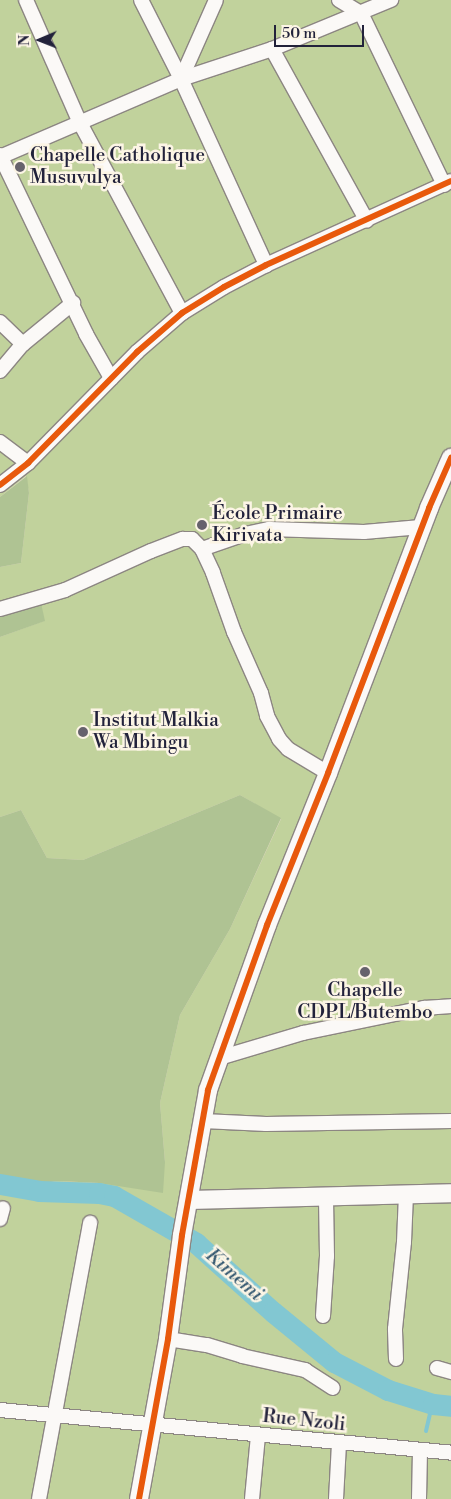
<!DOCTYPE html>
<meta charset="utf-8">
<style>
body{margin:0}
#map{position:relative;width:451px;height:1499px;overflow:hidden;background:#e3d8c7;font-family:"Libre Bodoni",serif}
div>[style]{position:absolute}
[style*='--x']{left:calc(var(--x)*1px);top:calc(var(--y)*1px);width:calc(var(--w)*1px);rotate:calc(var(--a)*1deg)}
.green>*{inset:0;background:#c1d29c}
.forest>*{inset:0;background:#afc393}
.stream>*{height:4px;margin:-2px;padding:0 2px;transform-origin:2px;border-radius:2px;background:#82c7d2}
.river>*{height:21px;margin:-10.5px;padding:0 10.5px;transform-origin:10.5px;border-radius:10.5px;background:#82c7d2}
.roads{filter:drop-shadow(1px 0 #8c8682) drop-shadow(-1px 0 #8c8682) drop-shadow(0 1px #8c8682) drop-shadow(0 -1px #8c8682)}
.minor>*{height:14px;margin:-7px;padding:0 7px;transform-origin:7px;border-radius:7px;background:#fbf9f7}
.tertiary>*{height:18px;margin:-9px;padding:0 9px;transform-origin:9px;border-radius:9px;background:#fbf9f7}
.cycleway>*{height:6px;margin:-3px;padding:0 3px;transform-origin:3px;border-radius:3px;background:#e8590c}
.dots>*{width:14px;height:14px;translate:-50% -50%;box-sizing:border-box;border:2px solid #fcf5e5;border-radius:50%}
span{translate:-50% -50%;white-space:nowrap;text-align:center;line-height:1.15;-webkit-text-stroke:5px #fcf5e5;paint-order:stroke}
.poi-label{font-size:19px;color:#22223b}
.left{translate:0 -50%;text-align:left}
.street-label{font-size:19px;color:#22223b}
.water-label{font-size:20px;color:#355971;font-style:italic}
.north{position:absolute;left:15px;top:15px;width:50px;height:50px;-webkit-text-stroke:4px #fcf5e5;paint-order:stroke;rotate:269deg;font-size:14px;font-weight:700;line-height:20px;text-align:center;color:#22223b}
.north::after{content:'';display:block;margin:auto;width:18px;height:22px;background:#22223b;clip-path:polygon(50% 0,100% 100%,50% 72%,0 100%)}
.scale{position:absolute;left:274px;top:25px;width:90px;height:22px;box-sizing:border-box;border:2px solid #22223b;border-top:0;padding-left:6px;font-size:15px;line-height:18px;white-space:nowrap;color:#22223b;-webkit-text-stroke:4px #fcf5e5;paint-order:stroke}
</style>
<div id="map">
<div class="green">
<div style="clip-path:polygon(0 0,451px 0,451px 1499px,0 1499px,0 1175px,43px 1183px,59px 1181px,99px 1183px,165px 1162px,160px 1103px,180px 1015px,230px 929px,281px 819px,240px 795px,83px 860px,47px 858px,21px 810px,0 817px,0 637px,44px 621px,0 614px,0 567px,21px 563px,29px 493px,26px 476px,0 497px)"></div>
</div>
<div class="forest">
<div style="clip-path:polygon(27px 476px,29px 493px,21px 563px,0 567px,0 497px)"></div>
<div style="clip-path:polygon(41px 603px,45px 621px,0 637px,0 614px)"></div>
<div style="clip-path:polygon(240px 795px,281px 818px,230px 929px,180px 1015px,160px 1103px,165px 1162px,163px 1193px,99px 1183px,59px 1181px,43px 1183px,0 1175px,0 817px,21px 810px,47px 858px,83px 860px)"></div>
</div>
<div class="stream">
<div style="--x:426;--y:1431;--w:28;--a:-77"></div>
</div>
<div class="river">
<div style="--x:0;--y:1184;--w:40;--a:10"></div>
<div style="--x:39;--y:1191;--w:60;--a:1.9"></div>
<div style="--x:99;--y:1193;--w:15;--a:11"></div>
<div style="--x:114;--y:1196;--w:95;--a:29.8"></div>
<div style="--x:196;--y:1243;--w:103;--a:41.9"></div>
<div style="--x:273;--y:1312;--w:79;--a:39.3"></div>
<div style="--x:334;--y:1362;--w:61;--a:27.4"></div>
<div style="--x:388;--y:1390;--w:47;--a:17.3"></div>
<div style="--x:433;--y:1404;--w:18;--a:6"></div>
</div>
<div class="roads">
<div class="minor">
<div style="--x:26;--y:0;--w:132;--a:66.3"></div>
<div style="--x:79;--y:121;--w:218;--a:61.8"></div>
<div style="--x:141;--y:0;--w:89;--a:63.1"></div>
<div style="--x:181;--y:79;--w:205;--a:65.4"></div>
<div style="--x:339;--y:0;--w:26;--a:31"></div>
<div style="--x:361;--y:13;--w:191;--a:64.2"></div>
<div style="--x:272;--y:49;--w:196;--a:61.1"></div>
<div style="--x:181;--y:79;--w:86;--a:-66.1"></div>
<div style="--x:0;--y:155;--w:199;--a:64.3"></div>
<div style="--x:86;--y:334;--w:51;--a:60.4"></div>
<div style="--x:0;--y:157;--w:197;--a:-23.3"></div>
<div style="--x:181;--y:79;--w:96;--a:-18.2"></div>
<div style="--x:272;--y:49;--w:129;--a:-22.4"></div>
<div style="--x:0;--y:322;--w:32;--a:44"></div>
<div style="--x:0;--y:371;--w:35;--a:-50"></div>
<div style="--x:23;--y:344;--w:65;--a:-39.4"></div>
<div style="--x:0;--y:442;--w:35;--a:37"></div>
<div style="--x:0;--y:485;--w:36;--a:-38"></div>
<div style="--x:28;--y:463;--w:156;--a:-45.5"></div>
<div style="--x:137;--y:352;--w:60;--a:-40.9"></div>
<div style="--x:182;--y:313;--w:49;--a:-31.8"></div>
<div style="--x:224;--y:287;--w:47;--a:-27.6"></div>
<div style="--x:266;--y:265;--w:203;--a:-24.4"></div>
<div style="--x:202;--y:549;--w:46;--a:-19.2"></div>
<div style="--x:245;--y:534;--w:25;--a:-12"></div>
<div style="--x:269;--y:529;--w:95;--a:1.8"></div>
<div style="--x:364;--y:532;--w:57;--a:-5"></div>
<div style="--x:0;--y:609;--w:68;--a:-16.3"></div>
<div style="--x:65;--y:590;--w:94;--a:-24.4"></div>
<div style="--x:151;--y:551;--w:34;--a:-21"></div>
<div style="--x:183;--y:539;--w:9;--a:0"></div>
<div style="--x:192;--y:539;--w:14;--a:45"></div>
<div style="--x:202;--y:549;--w:26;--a:65"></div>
<div style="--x:213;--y:573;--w:63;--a:70.4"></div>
<div style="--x:234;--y:632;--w:67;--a:66.1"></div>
<div style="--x:261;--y:693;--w:24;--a:75"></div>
<div style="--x:267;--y:716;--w:26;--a:62"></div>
<div style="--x:279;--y:739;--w:13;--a:48"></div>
<div style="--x:288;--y:749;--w:47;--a:31"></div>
<div style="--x:219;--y:1058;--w:88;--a:-16.6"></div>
<div style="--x:303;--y:1033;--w:124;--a:-11.7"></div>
<div style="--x:424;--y:1008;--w:27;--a:-4"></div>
<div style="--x:203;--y:1121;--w:63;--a:2.7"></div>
<div style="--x:266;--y:1124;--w:185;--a:-0.9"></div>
<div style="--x:0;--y:1219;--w:11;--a:-75"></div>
<div style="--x:323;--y:1316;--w:60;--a:-86.2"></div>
<div style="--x:327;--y:1256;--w:59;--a:-91"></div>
<div style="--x:168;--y:1339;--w:39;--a:9"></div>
<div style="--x:207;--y:1345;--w:37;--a:17"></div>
<div style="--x:242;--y:1356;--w:65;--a:12.5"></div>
<div style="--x:305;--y:1370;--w:33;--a:33"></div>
<div style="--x:396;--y:1359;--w:30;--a:-92"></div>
<div style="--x:395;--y:1329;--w:87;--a:-84.1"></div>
<div style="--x:404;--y:1242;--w:48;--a:-87.6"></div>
<div style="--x:437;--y:1368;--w:15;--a:16"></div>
<div style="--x:0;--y:1410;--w:453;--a:5.4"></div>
<div style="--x:39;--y:1499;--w:281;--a:-79.5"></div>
<div style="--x:252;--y:1499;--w:64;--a:-84.6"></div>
<div style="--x:336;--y:1499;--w:55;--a:-86.9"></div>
<div style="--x:419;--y:1499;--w:48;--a:-88.8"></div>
</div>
<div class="tertiary">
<div style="--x:189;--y:1200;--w:262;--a:-1.5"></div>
<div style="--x:139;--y:1499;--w:163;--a:-79.7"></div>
<div style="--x:168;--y:1339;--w:105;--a:-82.3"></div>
<div style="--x:182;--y:1235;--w:147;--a:-79.8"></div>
<div style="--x:208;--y:1090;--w:175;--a:-70.3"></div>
<div style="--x:267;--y:925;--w:164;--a:-68.1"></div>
<div style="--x:328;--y:773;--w:284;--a:-69.1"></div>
<div style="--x:429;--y:508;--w:55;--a:-66.3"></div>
</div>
</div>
<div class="cycleway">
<div style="--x:0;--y:485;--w:36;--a:-38"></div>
<div style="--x:28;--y:463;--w:156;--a:-45.5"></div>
<div style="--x:137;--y:352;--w:60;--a:-40.9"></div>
<div style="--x:182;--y:313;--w:49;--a:-31.8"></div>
<div style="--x:224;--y:287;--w:47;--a:-27.6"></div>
<div style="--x:266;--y:265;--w:203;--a:-24.4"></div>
<div style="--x:139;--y:1499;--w:163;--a:-79.7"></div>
<div style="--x:168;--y:1339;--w:105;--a:-82.3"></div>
<div style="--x:182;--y:1235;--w:147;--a:-79.8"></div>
<div style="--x:208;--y:1090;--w:175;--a:-70.3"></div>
<div style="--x:267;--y:925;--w:164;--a:-68.1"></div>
<div style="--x:328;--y:773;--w:284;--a:-69.1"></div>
<div style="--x:429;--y:508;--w:55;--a:-66.3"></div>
</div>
<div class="dots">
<div style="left:20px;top:167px;background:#66626c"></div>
<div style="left:202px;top:525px;background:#66626c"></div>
<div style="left:83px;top:732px;background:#66626c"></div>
<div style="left:365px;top:972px;background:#66626c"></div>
</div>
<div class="poi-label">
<span class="left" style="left:30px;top:167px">Chapelle Catholique<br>Musuvulya</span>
<span class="left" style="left:212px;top:525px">École Primaire<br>Kirivata</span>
<span class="left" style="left:93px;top:732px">Institut Malkia<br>Wa Mbingu</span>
<span style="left:365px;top:1002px">Chapelle<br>CDPL/Butembo</span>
</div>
<div class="street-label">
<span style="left:304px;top:1421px;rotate:6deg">Rue Nzoli</span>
</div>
<div class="water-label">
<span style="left:234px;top:1275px;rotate:41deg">Kimemi</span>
</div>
<div class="north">N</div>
<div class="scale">50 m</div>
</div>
